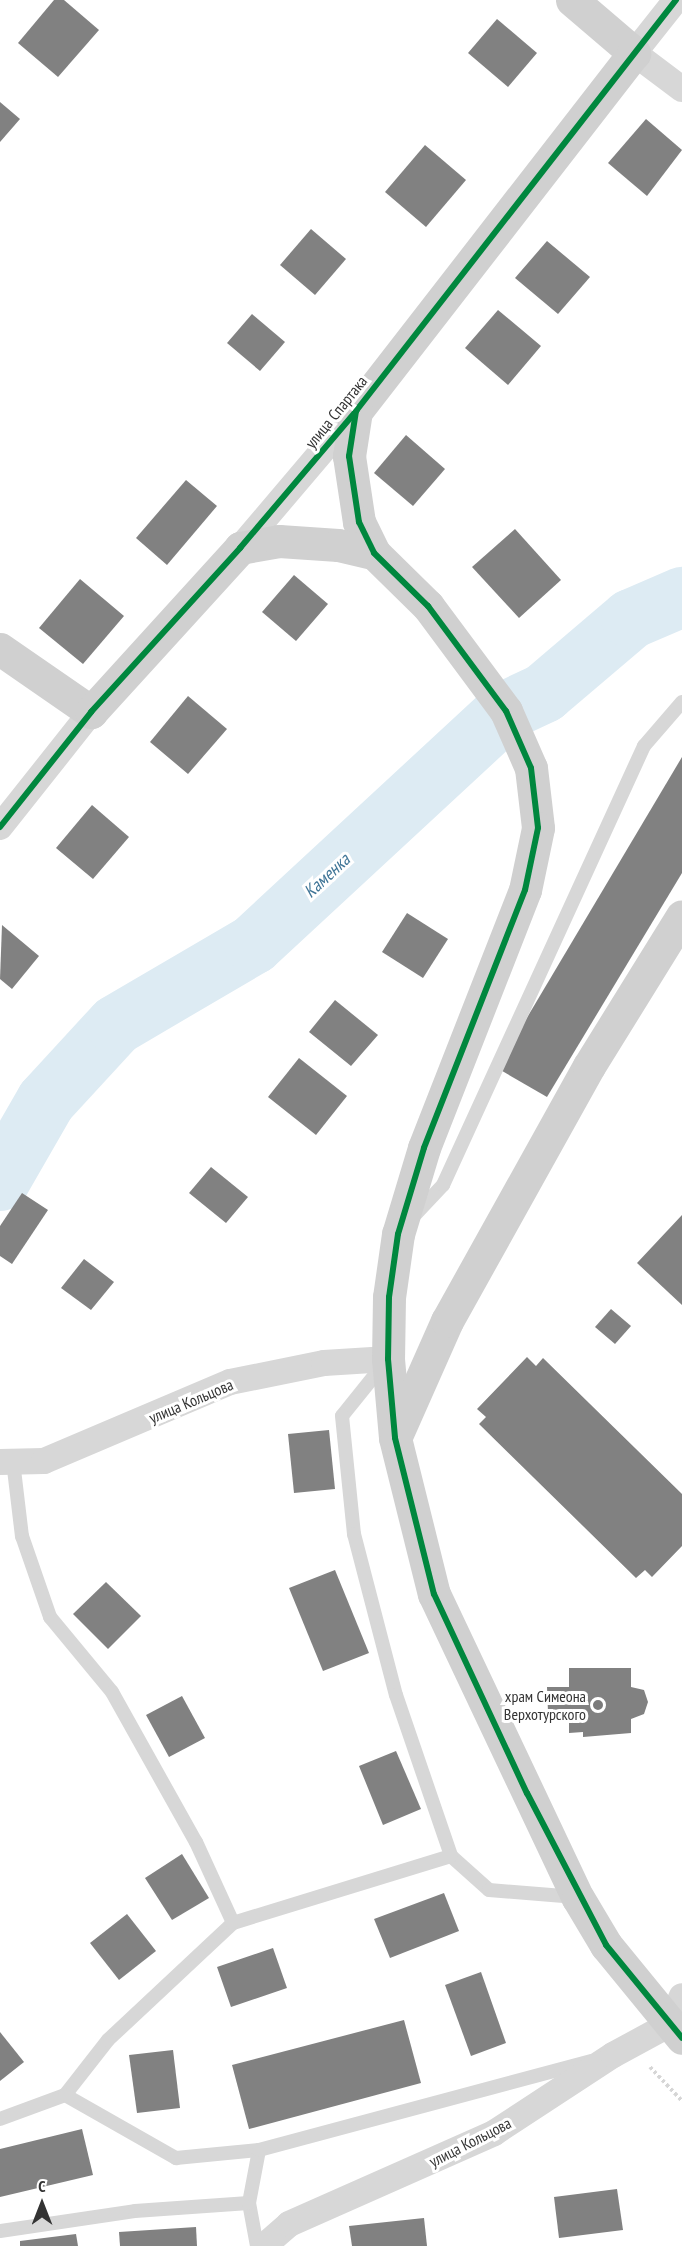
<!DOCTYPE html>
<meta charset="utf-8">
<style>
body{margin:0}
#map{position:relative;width:682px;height:2246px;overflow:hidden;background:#fff;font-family:"PT Sans Narrow",sans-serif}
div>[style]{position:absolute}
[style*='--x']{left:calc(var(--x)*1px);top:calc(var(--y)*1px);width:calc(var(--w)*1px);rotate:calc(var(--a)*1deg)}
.river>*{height:60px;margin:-30px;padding:0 30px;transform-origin:30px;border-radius:30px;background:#ddebf3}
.building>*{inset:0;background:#818181}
.path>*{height:4px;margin-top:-2px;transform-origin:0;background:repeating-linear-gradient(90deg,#d6d6d6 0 3px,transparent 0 6px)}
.lane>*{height:14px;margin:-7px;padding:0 7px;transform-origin:7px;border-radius:7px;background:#d7d7d7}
.street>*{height:26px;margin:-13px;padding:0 13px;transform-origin:13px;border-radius:13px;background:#d7d7d7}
.secondary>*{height:33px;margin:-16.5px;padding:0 16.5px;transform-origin:16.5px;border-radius:16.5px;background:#d0d0d0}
.cycleway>*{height:6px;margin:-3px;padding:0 3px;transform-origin:3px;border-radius:3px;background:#00873e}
.dots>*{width:16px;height:16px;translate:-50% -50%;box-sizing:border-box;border:3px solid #fff;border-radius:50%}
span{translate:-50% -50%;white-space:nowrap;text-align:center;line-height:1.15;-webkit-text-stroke:6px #fff;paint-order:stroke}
.street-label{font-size:16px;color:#333}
.poi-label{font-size:16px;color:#333}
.right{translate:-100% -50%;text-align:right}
.water-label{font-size:18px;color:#3f7597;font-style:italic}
.north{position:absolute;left:12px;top:2174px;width:60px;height:60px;-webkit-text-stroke:4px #fff;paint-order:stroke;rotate:0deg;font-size:16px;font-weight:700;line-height:24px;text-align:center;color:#333}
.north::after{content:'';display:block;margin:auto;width:21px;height:27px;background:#333;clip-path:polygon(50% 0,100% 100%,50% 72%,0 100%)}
</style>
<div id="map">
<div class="river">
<div style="--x:0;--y:1181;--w:92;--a:-60.1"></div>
<div style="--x:46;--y:1101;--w:103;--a:-47.4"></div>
<div style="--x:116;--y:1025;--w:160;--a:-30.4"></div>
<div style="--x:254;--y:944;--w:343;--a:-42.8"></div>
<div style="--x:506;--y:711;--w:42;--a:-25.3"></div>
<div style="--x:544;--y:693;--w:114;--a:-40.4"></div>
<div style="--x:631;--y:619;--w:56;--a:-23.3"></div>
</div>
<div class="building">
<div style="clip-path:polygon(54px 0,64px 0,99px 30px,58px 77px,18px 43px)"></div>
<div style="clip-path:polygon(497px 19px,537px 53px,508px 87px,468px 53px)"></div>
<div style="clip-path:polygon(0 102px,20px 119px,0 142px)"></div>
<div style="clip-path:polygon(646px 119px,682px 150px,647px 196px,608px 163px)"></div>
<div style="clip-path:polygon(425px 145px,466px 180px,426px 227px,385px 192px)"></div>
<div style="clip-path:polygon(311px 229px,346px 259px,315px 295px,280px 265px)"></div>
<div style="clip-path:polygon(547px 241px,590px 277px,558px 314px,515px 278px)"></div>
<div style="clip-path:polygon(498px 310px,541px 346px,508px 385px,465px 348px)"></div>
<div style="clip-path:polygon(252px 314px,285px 342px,260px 371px,227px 343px)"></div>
<div style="clip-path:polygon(406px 435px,445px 469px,413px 506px,374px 473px)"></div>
<div style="clip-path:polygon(186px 480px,217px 506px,167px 565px,136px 538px)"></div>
<div style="clip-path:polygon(515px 529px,561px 580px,519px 618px,472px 567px)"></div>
<div style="clip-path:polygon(294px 575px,328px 604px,296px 641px,262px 612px)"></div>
<div style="clip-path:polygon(80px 579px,124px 616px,83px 664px,39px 628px)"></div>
<div style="clip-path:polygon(188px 696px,227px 729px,188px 774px,150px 742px)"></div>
<div style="clip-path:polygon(682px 757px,682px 873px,547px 1097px,497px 1068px)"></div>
<div style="clip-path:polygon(92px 805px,129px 837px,93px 879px,56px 848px)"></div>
<div style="clip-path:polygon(407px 913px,448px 939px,423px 978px,382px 952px)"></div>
<div style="clip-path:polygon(2px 925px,39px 956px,12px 989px,0 979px)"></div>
<div style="clip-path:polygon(335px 1000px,378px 1035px,351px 1066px,309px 1032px)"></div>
<div style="clip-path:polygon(299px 1058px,347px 1096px,316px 1135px,268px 1097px)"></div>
<div style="clip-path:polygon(211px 1167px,248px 1197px,226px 1223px,189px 1193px)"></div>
<div style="clip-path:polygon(22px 1193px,48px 1210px,12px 1264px,0 1256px,0 1226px)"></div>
<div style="clip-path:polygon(682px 1215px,682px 1305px,637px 1263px)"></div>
<div style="clip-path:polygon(84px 1259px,114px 1282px,91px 1310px,61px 1288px)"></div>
<div style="clip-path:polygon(611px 1309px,631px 1326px,615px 1344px,595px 1327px)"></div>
<div style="clip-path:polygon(527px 1357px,536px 1366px,543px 1358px,682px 1494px,682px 1546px,652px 1577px,645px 1570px,636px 1578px,479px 1424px,486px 1417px,477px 1409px)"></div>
<div style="clip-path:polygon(329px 1430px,335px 1489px,294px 1493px,288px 1434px)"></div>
<div style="clip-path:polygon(335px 1570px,369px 1653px,323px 1671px,289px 1588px)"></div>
<div style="clip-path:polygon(106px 1582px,141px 1616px,108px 1649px,73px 1614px)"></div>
<div style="clip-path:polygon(569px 1668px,631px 1668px,631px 1687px,644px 1690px,648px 1702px,644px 1714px,631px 1719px,631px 1733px,583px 1737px,583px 1732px,569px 1733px,569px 1712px,548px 1712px,547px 1687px,569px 1687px)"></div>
<div style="clip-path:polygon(182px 1696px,205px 1738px,169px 1757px,146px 1715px)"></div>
<div style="clip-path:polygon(396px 1751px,421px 1809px,383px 1825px,359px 1766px)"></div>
<div style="clip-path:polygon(182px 1854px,209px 1898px,172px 1920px,145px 1878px)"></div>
<div style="clip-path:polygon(444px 1893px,459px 1931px,390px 1958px,374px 1919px)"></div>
<div style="clip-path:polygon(127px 1914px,156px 1951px,119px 1980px,90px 1943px)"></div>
<div style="clip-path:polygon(273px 1948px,287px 1988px,231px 2007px,217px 1967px)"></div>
<div style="clip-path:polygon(481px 1972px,506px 2043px,471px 2056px,445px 1985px)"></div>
<div style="clip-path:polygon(404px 2020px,421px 2083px,249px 2129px,232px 2065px)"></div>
<div style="clip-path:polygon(0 2032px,24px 2062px,0 2081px)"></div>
<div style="clip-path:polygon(173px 2050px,180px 2108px,137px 2113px,129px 2055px)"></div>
<div style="clip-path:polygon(82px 2129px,93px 2175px,0 2197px,0 2149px)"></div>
<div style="clip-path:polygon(617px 2189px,623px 2230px,559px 2238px,554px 2197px)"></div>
<div style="clip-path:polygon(424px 2218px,427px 2246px,352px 2246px,349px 2226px)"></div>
<div style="clip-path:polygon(196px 2227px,197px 2246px,120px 2246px,119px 2232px)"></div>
<div style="clip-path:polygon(76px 2234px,78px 2246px,20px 2246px,20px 2241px)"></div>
</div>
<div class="path">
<div style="--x:650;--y:2067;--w:47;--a:46.7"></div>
</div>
<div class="lane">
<div style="--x:411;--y:1219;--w:47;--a:-46.7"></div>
<div style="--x:443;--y:1185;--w:483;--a:-65.4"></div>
<div style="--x:644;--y:746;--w:58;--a:-49.2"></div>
<div style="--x:383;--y:1365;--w:65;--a:128.8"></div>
<div style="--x:342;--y:1416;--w:119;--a:84.2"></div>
<div style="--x:354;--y:1534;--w:166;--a:75.4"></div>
<div style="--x:396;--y:1695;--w:170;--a:71.1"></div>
<div style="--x:451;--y:1856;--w:51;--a:41.8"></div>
<div style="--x:489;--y:1890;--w:87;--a:4.6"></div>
<div style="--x:13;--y:1461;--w:76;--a:83.2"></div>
<div style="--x:22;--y:1536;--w:86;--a:70.9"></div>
<div style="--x:50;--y:1617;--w:97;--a:50.4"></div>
<div style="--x:112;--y:1692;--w:172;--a:60.8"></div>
<div style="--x:196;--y:1842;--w:89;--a:65.4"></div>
<div style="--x:65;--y:2095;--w:70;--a:-52"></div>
<div style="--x:108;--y:2040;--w:171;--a:-43.1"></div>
<div style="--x:233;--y:1923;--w:228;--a:-17.1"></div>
<div style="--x:0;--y:2119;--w:69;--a:-20.3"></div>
<div style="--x:65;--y:2095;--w:128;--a:29.6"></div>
<div style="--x:176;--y:2158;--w:83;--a:-5.5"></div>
<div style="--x:0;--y:2231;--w:136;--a:-8.4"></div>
<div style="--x:135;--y:2211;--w:114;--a:-4"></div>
<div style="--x:257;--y:2246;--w:44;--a:-100.5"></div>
<div style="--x:249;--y:2203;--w:54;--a:-79.3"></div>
<div style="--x:259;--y:2150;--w:344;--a:-15"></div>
</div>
<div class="street">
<div style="--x:676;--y:0;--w:68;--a:128.4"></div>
<div style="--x:634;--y:53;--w:60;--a:36.9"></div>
<div style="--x:240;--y:548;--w:180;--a:-49.7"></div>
<div style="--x:0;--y:827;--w:147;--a:-51.6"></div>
<div style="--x:0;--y:1462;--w:44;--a:-1.3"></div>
<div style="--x:44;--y:1461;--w:202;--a:-23"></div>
<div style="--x:230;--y:1382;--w:96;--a:-11.4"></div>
<div style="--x:324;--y:1363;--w:64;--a:-3.6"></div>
<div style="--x:264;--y:2246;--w:33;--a:-41"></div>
<div style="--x:289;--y:2224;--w:224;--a:-23.9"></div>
<div style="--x:494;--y:2133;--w:142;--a:-33.2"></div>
<div style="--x:613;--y:2055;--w:65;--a:-28.5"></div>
<div style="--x:670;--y:2024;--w:30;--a:-67"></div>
</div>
<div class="secondary">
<div style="--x:572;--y:0;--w:82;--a:40.5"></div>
<div style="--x:634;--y:53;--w:453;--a:127.8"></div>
<div style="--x:356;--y:411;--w:46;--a:98.8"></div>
<div style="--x:349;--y:456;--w:67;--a:81.4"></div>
<div style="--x:359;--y:522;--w:34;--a:64"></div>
<div style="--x:374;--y:553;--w:76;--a:44.5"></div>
<div style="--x:428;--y:606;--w:131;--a:53.4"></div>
<div style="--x:506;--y:711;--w:62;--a:66.3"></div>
<div style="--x:531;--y:768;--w:60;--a:83.3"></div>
<div style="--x:538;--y:828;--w:63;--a:101.8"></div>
<div style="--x:525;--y:890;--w:277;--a:111.4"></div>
<div style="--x:424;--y:1148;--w:90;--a:106.8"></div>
<div style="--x:398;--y:1234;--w:64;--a:98.1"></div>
<div style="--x:389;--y:1297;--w:62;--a:90.9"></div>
<div style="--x:388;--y:1359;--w:79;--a:84.9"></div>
<div style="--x:395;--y:1438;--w:161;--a:76"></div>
<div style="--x:434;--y:1594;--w:336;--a:64.7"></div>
<div style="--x:578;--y:1898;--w:55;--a:59.2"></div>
<div style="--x:606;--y:1945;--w:120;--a:50.7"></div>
<div style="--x:0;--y:649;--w:111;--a:34.7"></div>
<div style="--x:91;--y:712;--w:222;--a:-47.7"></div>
<div style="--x:240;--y:548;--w:40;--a:-10"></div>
<div style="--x:279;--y:541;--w:59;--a:3.9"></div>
<div style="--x:338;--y:545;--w:37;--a:13"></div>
<div style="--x:396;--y:1436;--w:126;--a:-66.1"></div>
<div style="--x:447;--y:1321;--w:292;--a:-60.9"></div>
<div style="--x:589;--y:1066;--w:176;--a:-58.2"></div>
</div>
<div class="cycleway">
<div style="--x:356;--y:411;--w:46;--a:98.8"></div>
<div style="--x:349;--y:456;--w:67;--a:81.4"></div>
<div style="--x:359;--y:522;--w:34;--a:64"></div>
<div style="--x:374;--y:553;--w:76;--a:44.5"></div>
<div style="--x:428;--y:606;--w:131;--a:53.4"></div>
<div style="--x:506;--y:711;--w:62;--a:66.3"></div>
<div style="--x:531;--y:768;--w:60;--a:83.3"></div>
<div style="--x:538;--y:828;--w:63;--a:101.8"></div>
<div style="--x:525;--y:890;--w:277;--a:111.4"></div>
<div style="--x:424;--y:1148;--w:90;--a:106.8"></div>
<div style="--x:398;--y:1234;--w:64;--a:98.1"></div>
<div style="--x:389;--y:1297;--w:62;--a:90.9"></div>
<div style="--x:388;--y:1359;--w:79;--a:84.9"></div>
<div style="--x:395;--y:1438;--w:161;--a:76"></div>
<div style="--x:434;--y:1594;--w:220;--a:65"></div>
<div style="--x:527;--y:1793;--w:171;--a:62.5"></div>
<div style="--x:606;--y:1945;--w:120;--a:50.7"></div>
<div style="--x:0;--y:827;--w:147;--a:-51.6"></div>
<div style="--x:91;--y:712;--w:222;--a:-47.7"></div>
<div style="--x:240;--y:548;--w:180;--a:-49.7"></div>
<div style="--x:356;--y:411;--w:521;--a:-52.1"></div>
</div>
<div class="dots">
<div style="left:598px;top:1705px;background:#7a7a7a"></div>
</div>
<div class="street-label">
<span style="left:336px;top:412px;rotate:-51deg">улица Спартака</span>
<span style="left:191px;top:1401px;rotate:-23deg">улица Кольцова</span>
<span style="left:470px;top:2142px;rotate:-27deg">улица Кольцова</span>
</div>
<div class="poi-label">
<span class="right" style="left:586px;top:1705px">храм Симеона<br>Верхотурского</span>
</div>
<div class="water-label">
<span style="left:327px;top:876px;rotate:-43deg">Каменка</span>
</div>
<div class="north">С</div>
</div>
